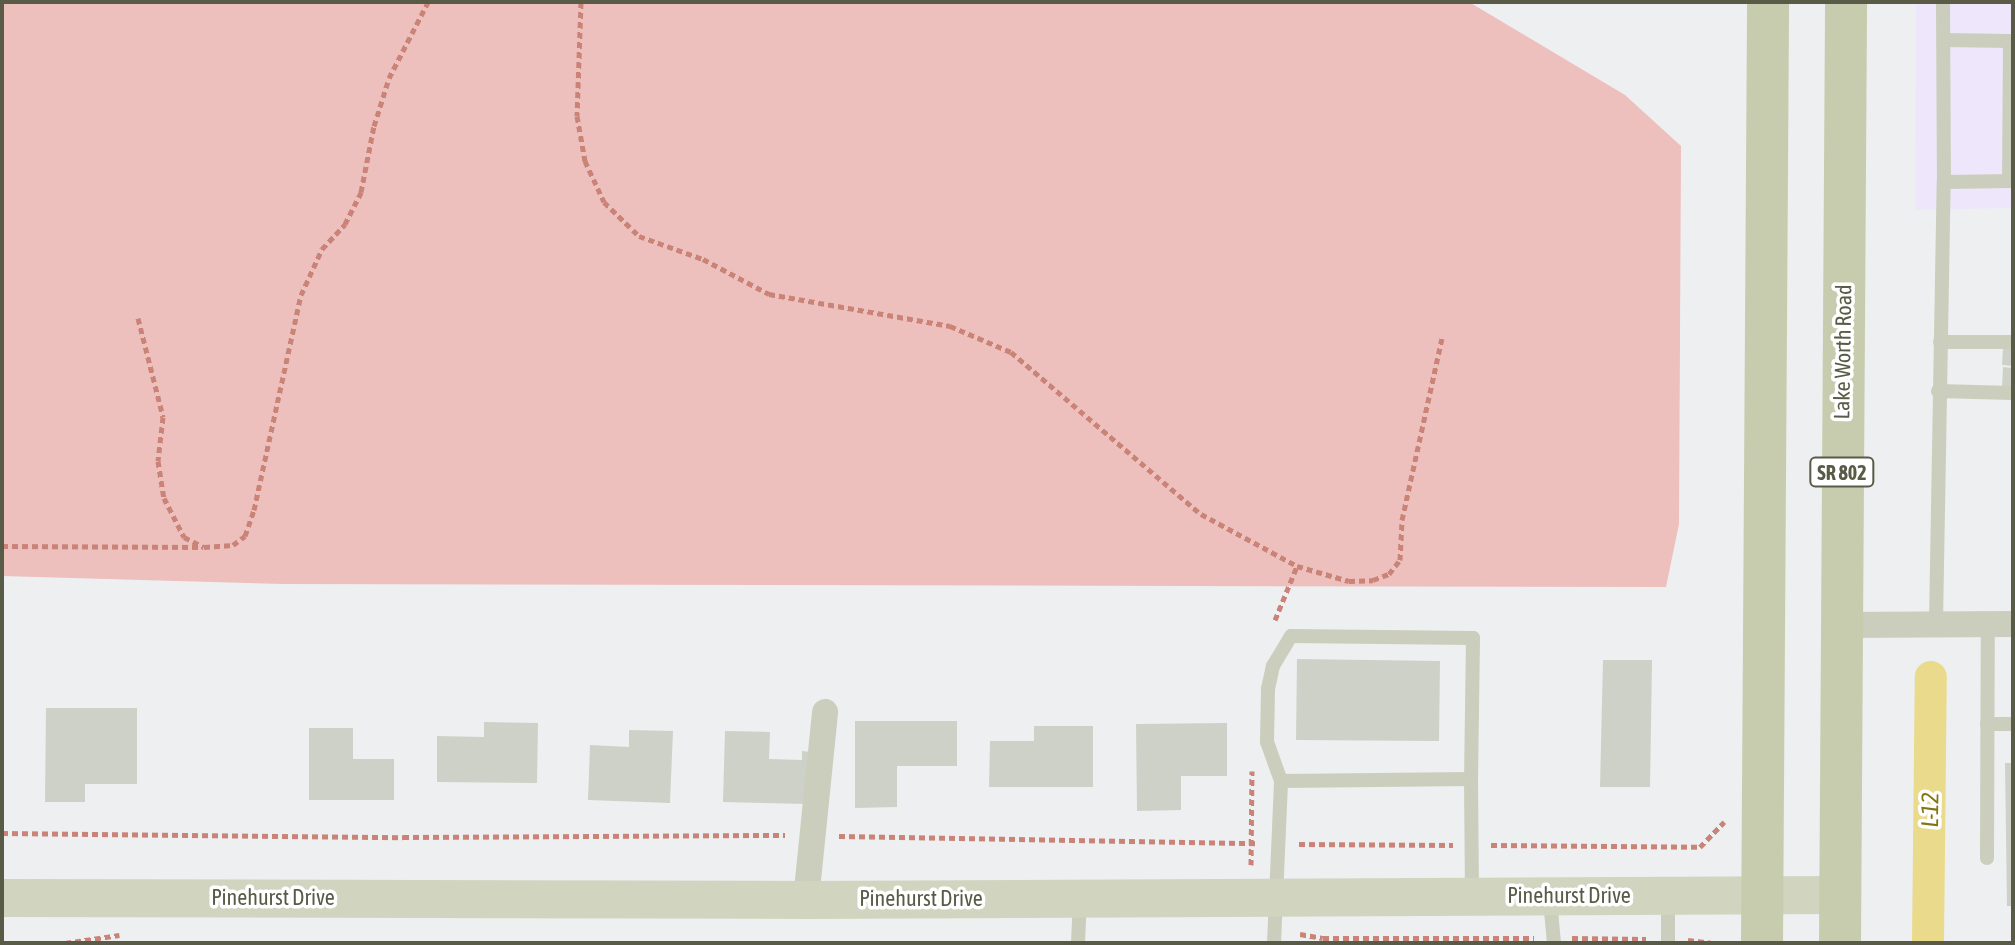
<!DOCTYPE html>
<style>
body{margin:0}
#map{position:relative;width:2015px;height:945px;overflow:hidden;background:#eeeff1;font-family:"Asap Condensed",sans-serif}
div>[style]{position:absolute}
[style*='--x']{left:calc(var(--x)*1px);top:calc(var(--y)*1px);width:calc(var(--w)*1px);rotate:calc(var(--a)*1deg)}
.commercial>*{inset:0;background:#eee7fb}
.green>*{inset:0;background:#edbfbd}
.canal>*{height:32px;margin:-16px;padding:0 16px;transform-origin:16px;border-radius:16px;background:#e9da8c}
.building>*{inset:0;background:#ced1c8}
.path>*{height:5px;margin-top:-2.5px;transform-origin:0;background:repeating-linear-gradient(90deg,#ca8377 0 6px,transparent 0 10px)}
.lane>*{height:14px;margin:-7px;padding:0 7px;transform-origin:7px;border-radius:7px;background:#cbcdbd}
.street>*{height:26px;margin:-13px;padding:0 13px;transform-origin:13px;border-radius:13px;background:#cbcdbd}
.secondary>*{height:38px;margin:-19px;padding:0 19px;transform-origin:19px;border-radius:19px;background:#d1d4bf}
.primary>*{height:42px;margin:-21px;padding:0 21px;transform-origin:21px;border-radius:21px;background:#c8ccae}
span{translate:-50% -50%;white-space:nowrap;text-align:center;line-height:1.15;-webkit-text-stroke:7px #fff;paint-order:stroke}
.shield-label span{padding:2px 6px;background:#fff;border:2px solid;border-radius:6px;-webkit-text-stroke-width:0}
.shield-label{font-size:20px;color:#595b47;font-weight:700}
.street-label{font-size:22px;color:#595b47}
.water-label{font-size:24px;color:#877411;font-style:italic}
.frame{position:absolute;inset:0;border:4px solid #595b47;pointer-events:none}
</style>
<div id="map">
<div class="commercial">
<div style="clip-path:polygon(1916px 2px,2013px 2px,2013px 208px,1915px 210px)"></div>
</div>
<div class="green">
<div style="clip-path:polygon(2px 2px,1469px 2px,1625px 95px,1681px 146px,1679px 524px,1666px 587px,284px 584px,2px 576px)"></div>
</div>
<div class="canal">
<div style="--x:1928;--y:943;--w:266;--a:-89.4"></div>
</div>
<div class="building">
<div style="clip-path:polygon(2003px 348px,2013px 348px,2013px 366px,2002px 365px)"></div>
<div style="clip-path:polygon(2003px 367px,2013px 368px,2013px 387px,2002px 387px)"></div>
<div style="clip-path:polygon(1297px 659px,1440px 661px,1439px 741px,1296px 740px)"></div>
<div style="clip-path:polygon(1603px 660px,1652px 660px,1650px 787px,1600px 787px)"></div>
<div style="clip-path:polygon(46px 708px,137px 708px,137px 784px,85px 784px,85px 802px,45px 802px)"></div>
<div style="clip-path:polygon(855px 721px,957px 721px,957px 766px,897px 766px,897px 807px,855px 808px)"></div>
<div style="clip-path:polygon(484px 722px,538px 723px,537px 783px,437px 782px,437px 736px,484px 737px)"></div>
<div style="clip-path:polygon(1227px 723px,1227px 776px,1181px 776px,1181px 810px,1137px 811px,1136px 724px)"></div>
<div style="clip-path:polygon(1034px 726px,1093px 726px,1093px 787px,989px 787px,990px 741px,1034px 741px)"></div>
<div style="clip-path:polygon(309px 728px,353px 728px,353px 759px,394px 759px,394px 800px,309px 800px)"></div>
<div style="clip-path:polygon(629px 730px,673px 731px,670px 803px,588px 800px,590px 745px,629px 747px)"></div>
<div style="clip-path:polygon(725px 731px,770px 732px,769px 759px,802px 760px,802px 751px,811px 752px,810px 804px,723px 802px)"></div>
<div style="clip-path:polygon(2005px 763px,2013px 763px,2013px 906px,2007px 906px)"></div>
</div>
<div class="path">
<div style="--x:581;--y:2;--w:114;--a:92"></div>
<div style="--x:577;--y:116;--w:46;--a:79.9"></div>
<div style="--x:585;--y:161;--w:45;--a:65.1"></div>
<div style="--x:604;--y:202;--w:49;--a:44.2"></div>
<div style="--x:639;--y:236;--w:68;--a:19.8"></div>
<div style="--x:703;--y:259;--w:75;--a:27.9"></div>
<div style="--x:769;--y:294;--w:184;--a:10"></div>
<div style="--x:950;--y:326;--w:66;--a:23.1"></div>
<div style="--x:1011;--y:352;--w:250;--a:40.5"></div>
<div style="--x:1201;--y:514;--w:109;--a:28.4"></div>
<div style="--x:1297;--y:566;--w:54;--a:16.1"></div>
<div style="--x:1349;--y:581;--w:24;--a:-2"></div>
<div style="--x:1373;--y:580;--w:17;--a:-21"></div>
<div style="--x:1389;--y:574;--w:18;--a:-52"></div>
<div style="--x:1400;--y:560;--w:40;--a:-87.1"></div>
<div style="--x:1402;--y:520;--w:186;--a:-77.6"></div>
<div style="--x:138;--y:318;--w:102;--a:75.8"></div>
<div style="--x:163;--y:417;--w:44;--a:96.5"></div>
<div style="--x:158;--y:461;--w:37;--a:81"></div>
<div style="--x:164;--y:498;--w:44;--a:62.9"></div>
<div style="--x:184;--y:537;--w:22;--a:27"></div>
<div style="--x:204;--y:547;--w:29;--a:-4"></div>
<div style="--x:233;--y:545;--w:15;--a:-37"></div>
<div style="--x:245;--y:536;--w:28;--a:-71"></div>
<div style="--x:254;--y:510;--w:220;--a:-77.7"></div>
<div style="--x:301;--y:295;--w:51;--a:-65.5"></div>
<div style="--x:322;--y:249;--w:34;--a:-47"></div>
<div style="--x:345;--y:224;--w:36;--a:-63"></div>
<div style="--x:361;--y:192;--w:67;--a:-78.9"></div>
<div style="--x:374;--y:126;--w:50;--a:-72.6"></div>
<div style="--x:389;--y:78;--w:85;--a:-62.8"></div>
<div style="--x:2;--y:546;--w:201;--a:0.3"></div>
<div style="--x:1275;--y:620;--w:58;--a:-67.8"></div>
<div style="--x:2;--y:833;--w:401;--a:0.6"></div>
<div style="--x:403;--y:837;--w:382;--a:-0.3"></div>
<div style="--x:839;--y:836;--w:418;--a:1"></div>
<div style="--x:1299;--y:844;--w:154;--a:0.4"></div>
<div style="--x:1491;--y:845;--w:209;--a:0.5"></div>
<div style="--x:1700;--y:847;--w:35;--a:-46"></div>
<div style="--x:1251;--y:865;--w:94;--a:-89.4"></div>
<div style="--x:1300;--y:934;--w:23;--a:10"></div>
<div style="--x:1323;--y:938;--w:211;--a:0"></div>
<div style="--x:1572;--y:938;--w:74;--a:0.8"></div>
<div style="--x:1688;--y:940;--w:23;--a:7"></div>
<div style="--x:65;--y:943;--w:55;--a:-8.4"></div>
</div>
<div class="lane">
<div style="--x:1943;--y:2;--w:180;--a:89.7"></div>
<div style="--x:1944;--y:182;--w:69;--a:-0.8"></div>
<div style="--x:1944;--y:40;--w:66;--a:0.9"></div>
<div style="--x:2010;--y:41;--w:140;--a:90.4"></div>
<div style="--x:1940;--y:342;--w:73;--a:0"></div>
<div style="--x:1938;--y:391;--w:75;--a:1.5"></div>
<div style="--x:1936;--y:623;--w:441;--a:-89"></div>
<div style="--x:1987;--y:724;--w:26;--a:0"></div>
<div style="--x:1281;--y:781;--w:41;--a:-109.7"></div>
<div style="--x:1267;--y:742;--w:53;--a:-88.9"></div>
<div style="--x:1268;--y:689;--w:24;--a:-78"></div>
<div style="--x:1273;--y:666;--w:35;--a:-59"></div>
<div style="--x:1291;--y:636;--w:182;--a:0.6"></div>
<div style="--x:1473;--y:638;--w:141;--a:90.8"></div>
<div style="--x:1987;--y:858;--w:234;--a:-89.8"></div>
<div style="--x:1668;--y:896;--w:47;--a:90"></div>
<div style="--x:1550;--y:900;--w:43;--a:84.7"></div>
<div style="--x:1078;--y:943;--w:45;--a:-87.5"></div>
<div style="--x:1274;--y:943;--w:162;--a:-87.5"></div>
<div style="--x:1281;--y:781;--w:190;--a:-0.6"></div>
<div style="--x:1471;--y:779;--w:116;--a:89.5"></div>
</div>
<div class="street">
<div style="--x:1841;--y:625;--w:172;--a:-0.3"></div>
<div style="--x:806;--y:900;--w:189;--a:-84.2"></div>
</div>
<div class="secondary">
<div style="--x:2;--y:898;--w:804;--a:0.14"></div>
<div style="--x:806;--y:900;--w:1035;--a:-0.28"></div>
</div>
<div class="primary">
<div style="--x:1762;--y:943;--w:941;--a:-89.63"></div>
<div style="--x:1840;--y:943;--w:941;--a:-89.63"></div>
</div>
<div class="shield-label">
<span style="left:1842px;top:472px">SR 802</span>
</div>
<div class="street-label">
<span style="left:1843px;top:352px;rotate:-89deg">Lake Worth Road</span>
<span style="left:1569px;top:896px">Pinehurst Drive</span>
<span style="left:273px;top:898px">Pinehurst Drive</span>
<span style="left:921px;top:899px">Pinehurst Drive</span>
</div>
<div class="water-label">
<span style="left:1930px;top:810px;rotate:-89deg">L-12</span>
</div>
<div class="frame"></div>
</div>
